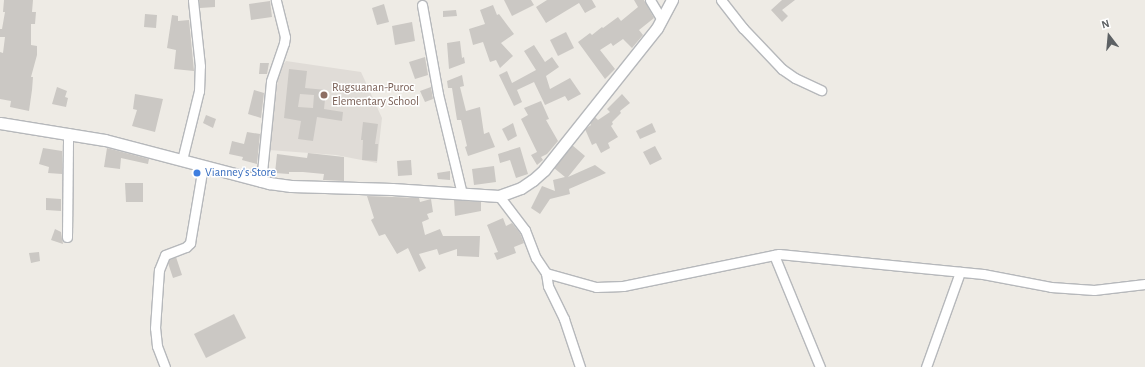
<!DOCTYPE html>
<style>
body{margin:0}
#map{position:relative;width:1145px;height:367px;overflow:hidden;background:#eeebe5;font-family:"Alegreya Sans",sans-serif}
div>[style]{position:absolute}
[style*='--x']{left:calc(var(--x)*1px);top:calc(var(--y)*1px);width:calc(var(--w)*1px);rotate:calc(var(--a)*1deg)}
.education>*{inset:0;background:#e0dcd7}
.building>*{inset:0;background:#cbc8c4}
.roads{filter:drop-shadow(1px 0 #b6b8bb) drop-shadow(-1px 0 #b6b8bb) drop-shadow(0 1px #b6b8bb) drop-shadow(0 -1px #b6b8bb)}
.minor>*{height:9px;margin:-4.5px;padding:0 4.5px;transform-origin:4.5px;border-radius:4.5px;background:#fff}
.tertiary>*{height:11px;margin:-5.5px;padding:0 5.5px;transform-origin:5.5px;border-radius:5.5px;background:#fff}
.dots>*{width:11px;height:11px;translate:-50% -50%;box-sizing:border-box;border:2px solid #fff;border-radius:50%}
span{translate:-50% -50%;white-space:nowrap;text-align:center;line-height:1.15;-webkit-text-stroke:3px #fff;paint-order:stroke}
.education-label{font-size:12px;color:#785e54}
.left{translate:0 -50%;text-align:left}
.shop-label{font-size:12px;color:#366cbe}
.north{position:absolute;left:1089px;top:16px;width:40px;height:40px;-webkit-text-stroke:3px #fff;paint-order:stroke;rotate:344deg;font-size:11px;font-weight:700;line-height:16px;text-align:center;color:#5d6164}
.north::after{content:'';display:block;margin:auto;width:14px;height:18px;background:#5d6164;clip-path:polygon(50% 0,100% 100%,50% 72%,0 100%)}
</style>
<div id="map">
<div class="education">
<div style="clip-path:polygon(286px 61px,361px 72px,382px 118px,377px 163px,336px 155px,269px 150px,279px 70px)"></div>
</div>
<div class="building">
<div style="clip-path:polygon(4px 0,33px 0,32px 12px,36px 12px,35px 24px,31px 24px,31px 45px,37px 46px,37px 55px,31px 77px,33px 77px,32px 90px,29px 111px,10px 107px,11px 101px,0 99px,0 52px,3px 53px,5px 37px,0 37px,0 29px,2px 29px,5px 12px,3px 12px)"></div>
<div style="clip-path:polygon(199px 0,215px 0,215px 7px,200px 8px)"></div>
<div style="clip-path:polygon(504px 0,531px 0,534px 5px,512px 16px)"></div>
<div style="clip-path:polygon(547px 0,592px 0,596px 7px,585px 13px,579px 3px,546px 23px,536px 7px)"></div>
<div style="clip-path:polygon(634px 0,644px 0,654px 18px,639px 30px,643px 35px,632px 48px,623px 39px,613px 46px,611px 43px,600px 50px,615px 69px,605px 79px,578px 42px,590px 33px,592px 35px,602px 27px,603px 28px,618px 17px,621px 21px,638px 7px)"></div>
<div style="clip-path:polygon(782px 0,795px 0,782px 10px,788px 16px,782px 22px,771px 10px)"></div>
<div style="clip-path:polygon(270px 1px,272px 17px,251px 20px,249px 4px)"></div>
<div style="clip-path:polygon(384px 4px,389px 22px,377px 25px,372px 8px)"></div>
<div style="clip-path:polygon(493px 5px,497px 15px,499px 14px,514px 34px,501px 43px,513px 56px,500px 68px,496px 60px,490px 62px,483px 42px,473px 45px,469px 29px,485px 24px,480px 10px)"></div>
<div style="clip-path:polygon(456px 10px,457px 16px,443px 17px,443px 11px)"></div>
<div style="clip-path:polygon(145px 14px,157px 15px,156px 28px,144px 27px)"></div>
<div style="clip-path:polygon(172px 15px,178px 16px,178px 21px,189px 20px,194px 71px,174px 69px,176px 50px,167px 48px)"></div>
<div style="clip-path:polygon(412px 22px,415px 41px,395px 45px,392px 26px)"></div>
<div style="clip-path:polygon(566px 32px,574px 48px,558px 56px,550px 40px)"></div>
<div style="clip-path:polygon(460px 41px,462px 58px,464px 57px,465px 63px,449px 69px,447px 43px)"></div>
<div style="clip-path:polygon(534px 45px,545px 62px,552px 57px,559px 67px,546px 76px,550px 89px,570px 78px,581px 94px,568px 101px,565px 96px,545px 105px,534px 82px,517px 90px,522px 102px,514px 106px,499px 75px,507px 71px,512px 83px,536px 70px,524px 51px)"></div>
<div style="clip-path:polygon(425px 57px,428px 75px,415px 79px,409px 62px)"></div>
<div style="clip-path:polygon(260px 63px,269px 63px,267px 74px,259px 74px)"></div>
<div style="clip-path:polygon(evenodd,289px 69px,307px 71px,305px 88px,326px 90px,324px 109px,343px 112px,342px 121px,317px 117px,313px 141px,298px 139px,301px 121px,284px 118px,289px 69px,300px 94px,314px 95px,313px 108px,298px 107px,300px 94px)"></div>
<div style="clip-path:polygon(462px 75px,464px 86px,460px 87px,466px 111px,480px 107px,484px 134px,489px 132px,495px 147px,468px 156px,465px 147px,467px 146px,461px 120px,457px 120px,452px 88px,448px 88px,447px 81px)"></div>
<div style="clip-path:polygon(57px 87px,67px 91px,65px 97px,68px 98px,66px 107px,52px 104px)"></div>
<div style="clip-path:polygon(431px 87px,433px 99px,425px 102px,420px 91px)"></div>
<div style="clip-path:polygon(254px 90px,264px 93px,261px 118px,248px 114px)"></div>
<div style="clip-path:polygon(135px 94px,163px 99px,155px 132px,132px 126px,137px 110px,133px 109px)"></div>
<div style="clip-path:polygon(622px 94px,630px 103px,620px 111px,621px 113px,612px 122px,613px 124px,611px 126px,618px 137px,608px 143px,610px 148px,601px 153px,596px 143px,592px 145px,585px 129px,591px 125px,590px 123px,595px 117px,598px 120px,610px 112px,607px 109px)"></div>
<div style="clip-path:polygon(541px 101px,549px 119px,546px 120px,558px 141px,547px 154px,541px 157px,543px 160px,537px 165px,531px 155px,537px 152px,521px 119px,528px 115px,524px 108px)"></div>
<div style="clip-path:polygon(206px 115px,216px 119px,213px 128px,203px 123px)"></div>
<div style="clip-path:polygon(363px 122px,378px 124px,375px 144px,378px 144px,377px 161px,362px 160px,363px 140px,361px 140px)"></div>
<div style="clip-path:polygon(513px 123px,517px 136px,508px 141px,502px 129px)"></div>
<div style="clip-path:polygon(652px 123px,656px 132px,640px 139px,636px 131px)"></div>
<div style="clip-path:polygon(247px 132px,260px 134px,257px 164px,242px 160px,243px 157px,229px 154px,232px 141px,244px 144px)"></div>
<div style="clip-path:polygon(572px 145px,585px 156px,568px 177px,595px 165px,606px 173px,569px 189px,570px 194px,550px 199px,540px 214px,531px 208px,542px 186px,555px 191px,553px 180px,565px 177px,554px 168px)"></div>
<div style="clip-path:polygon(655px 146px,662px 159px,650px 165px,643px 152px)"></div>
<div style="clip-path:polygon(520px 147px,528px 174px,516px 178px,510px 160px,500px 163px,498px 154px)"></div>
<div style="clip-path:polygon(43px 148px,62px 151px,62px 174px,48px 173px,49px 167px,39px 164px)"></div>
<div style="clip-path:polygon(107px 148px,149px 159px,148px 164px,121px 158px,120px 169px,104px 167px)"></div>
<div style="clip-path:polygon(308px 153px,344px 157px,344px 181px,323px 180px,324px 174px,303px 172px,289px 172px,289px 174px,275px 173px,277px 154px,307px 158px)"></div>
<div style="clip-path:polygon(411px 160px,412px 175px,398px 176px,397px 161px)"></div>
<div style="clip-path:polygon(494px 166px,496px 182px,474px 185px,472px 169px)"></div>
<div style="clip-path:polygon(450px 171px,450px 180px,438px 179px,437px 173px)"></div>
<div style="clip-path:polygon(125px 183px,143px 183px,143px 202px,126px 202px)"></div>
<div style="clip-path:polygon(367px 196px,419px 198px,420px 202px,431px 199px,433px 212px,427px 214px,429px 219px,422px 222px,425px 235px,440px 229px,443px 236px,480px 236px,479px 257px,457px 256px,457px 249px,439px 255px,437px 249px,419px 254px,426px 268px,419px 272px,408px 248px,397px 254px,385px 234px,379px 236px,371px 220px,374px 218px)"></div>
<div style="clip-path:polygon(46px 198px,61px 199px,61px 211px,46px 210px)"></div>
<div style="clip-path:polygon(454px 200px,481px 202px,481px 211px,455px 216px)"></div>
<div style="clip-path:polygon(503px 218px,506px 226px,512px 223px,520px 233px,524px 243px,514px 247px,516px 253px,497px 260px,494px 253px,498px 252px,487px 225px)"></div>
<div style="clip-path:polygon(55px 229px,61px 232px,63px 244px,51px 240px)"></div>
<div style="clip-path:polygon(39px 252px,40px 261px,31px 263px,29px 253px)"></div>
<div style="clip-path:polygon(176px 257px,182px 275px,173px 278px,168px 263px,170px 260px)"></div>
<div style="clip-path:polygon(234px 314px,246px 338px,206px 358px,194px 334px)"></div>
</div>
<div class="roads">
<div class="minor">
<div style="--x:650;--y:0;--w:23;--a:59"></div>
<div style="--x:721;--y:0;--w:36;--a:52"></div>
<div style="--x:743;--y:28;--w:57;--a:46.4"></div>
<div style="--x:782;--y:69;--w:16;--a:35"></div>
<div style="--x:795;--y:78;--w:29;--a:25"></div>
<div style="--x:422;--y:5;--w:90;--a:79.8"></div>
<div style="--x:438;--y:94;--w:103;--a:76.5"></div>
<div style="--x:182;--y:160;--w:71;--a:-76.2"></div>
<div style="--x:199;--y:91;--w:25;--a:-88"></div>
<div style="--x:200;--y:66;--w:66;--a:-96.1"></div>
<div style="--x:261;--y:182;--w:101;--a:-84.3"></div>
<div style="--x:271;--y:81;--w:40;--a:-71.1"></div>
<div style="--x:284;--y:43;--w:6;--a:-81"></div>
<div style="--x:285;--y:37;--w:38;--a:-104"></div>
<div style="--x:499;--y:196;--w:43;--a:52.6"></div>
<div style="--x:525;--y:230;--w:30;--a:69"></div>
<div style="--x:536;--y:258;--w:18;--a:56"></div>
<div style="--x:546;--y:273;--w:52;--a:15.6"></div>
<div style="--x:596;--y:287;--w:27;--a:-2"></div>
<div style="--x:623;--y:286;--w:159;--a:-11.6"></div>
<div style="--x:779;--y:254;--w:205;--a:5.6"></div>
<div style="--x:983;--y:274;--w:69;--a:10.8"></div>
<div style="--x:1051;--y:287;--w:43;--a:4"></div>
<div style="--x:1094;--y:290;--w:51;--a:-6.7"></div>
<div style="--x:67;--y:237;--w:104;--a:-89.4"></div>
<div style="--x:774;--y:255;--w:121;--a:67.7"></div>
<div style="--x:546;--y:273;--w:13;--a:81"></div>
<div style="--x:548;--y:286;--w:37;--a:64"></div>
<div style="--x:564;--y:319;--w:51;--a:71.6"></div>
<div style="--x:165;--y:367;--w:22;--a:-111"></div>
<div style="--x:157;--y:346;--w:18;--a:-96"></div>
<div style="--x:155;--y:328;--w:58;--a:-86.1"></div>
<div style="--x:159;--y:270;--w:16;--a:-68"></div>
<div style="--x:165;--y:255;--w:22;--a:-21"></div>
<div style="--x:186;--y:247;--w:6;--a:-45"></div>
<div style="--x:190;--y:243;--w:78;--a:-80.4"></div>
<div style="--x:926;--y:367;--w:101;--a:-70.3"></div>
</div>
<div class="tertiary">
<div style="--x:0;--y:123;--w:106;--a:9.2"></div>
<div style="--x:105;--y:140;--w:170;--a:14.7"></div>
<div style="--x:269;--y:183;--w:22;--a:8"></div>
<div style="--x:291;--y:186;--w:101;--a:1.7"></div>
<div style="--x:392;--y:189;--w:107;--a:3.7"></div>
<div style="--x:499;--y:196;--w:23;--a:-20"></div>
<div style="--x:521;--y:188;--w:14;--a:-34"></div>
<div style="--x:533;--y:180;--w:15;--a:-42"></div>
<div style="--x:544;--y:170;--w:181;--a:-51.5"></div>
<div style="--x:657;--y:28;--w:32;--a:-62"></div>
</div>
</div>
<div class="dots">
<div style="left:324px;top:95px;background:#8d6e63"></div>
<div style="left:197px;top:173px;background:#3f7fe0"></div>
</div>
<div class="education-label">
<span class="left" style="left:332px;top:95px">Rugsuanan-Puroc<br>Elementary School</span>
</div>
<div class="shop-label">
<span class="left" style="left:205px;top:173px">Vianney's Store</span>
</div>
<div class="north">N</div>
</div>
